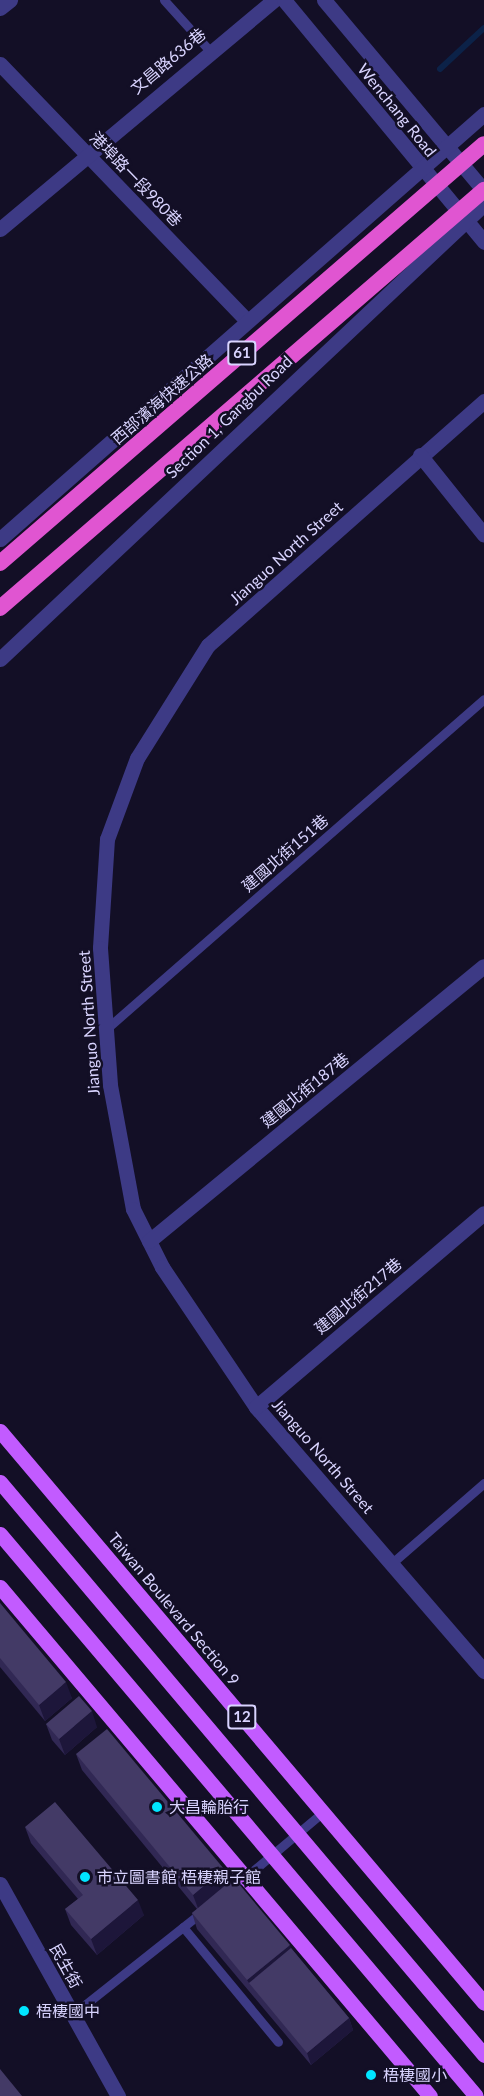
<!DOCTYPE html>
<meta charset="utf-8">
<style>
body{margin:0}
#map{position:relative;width:484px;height:2096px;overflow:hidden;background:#130f26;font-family:Lato,"Noto Sans TC",sans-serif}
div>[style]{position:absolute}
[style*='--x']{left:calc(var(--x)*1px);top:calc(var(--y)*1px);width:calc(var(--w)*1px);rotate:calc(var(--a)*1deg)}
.stream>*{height:6px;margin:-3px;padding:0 3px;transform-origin:3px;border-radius:3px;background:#0c2248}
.service>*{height:9px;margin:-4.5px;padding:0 4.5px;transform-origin:4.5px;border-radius:4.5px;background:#3d3a85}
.minor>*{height:15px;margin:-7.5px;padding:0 7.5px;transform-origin:7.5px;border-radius:7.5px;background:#3d3a85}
.tertiary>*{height:15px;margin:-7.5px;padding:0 7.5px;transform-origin:7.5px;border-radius:7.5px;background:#3d3a85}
.primary>*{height:15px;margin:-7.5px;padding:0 7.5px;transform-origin:7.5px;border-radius:7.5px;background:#c25bff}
.trunk-bridge>*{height:16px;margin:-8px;padding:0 8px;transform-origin:8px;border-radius:8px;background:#e055d1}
.wall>*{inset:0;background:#312854}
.shaded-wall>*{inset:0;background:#1d163a}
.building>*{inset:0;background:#433a66}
.dots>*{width:16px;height:16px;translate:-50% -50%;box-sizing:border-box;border:3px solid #130f26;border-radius:50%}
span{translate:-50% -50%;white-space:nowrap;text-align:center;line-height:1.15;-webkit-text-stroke:5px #130f26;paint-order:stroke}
.shield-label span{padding:2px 4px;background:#130f26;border:2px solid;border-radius:4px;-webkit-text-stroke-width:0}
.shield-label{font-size:15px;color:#d9d4ff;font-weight:700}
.street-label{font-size:16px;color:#d9d4ff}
.poi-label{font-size:16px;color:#d9d4ff}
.left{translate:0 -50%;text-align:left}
</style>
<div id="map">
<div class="stream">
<div style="--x:440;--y:69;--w:60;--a:-43"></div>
</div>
<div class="service">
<div style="--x:164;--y:0;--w:67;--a:48"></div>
<div style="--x:105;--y:1030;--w:503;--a:-41.13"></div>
<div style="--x:392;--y:1563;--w:122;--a:-41"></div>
<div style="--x:242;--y:1880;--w:106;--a:-40"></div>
<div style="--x:183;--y:1927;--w:149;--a:50.4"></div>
<div style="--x:72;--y:2015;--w:167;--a:-38.4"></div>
</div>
<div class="minor">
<div style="--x:0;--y:8;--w:13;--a:-39"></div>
<div style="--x:0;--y:64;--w:354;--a:46.1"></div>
<div style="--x:0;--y:229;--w:357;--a:-39.9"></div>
<div style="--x:484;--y:401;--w:368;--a:138.5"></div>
<div style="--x:208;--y:645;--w:133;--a:122.1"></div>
<div style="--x:137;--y:758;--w:86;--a:110.3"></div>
<div style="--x:107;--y:839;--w:109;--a:93.7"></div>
<div style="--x:100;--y:948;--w:137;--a:85.8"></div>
<div style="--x:110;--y:1085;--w:126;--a:79.5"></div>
<div style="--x:133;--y:1209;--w:65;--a:63.4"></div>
<div style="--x:162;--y:1267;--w:169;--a:56.1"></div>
<div style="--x:256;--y:1407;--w:349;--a:49.2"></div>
<div style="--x:420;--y:455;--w:102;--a:51.3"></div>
<div style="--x:149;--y:1241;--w:433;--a:-39.4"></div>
<div style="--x:256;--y:1407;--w:299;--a:-40.4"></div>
</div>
<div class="tertiary">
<div style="--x:284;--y:0;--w:314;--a:50.4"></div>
<div style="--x:324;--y:0;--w:249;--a:50"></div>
<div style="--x:0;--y:539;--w:644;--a:-41.29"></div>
<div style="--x:0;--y:659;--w:664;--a:-43.23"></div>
<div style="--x:0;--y:1884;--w:243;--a:60.9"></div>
</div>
<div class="primary">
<div style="--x:0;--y:1431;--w:749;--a:49.76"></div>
<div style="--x:0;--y:1482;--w:750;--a:49.81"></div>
<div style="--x:0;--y:1534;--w:736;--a:49.74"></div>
<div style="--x:0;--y:1587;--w:666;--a:49.81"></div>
</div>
<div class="trunk-bridge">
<div style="--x:0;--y:563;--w:640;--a:-40.88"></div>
<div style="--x:0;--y:608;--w:640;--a:-40.82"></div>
</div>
<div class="wall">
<div style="clip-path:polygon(0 1603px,72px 1698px,45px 1721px,0 1667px)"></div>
<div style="clip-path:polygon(46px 1724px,97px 1727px,65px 1755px,52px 1740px)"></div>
<div style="clip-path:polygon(76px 1754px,224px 1869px,229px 1883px,291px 1948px,349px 2018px,353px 2030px,311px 2065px,197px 1929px,192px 1913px,197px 1909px,82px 1770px)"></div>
<div style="clip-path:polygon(25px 1827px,144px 1915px,97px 1955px,71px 1925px,65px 1909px,78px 1899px,31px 1843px)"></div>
</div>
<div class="shaded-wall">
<div style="clip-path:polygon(66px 1682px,72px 1698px,45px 1721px,39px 1705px)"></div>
<div style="clip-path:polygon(92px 1711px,97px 1727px,65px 1755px,59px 1739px)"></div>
<div style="clip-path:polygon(224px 1869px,230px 1885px,199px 1911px,193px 1895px)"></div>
<div style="clip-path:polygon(138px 1900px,144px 1915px,97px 1955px,91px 1939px)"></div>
<div style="clip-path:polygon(290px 1945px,296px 1961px,249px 1983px,247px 1980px)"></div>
<div style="clip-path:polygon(349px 2018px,353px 2030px,311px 2065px,307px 2053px)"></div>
</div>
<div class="building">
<div style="clip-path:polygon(0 1603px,66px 1682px,39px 1705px,0 1658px)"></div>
<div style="clip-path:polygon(79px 1696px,92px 1711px,59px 1739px,46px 1724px)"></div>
<div style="clip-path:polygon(107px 1729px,224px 1869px,193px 1895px,76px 1754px)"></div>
<div style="clip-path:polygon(55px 1802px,138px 1900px,91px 1939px,65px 1909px,83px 1895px,25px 1827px)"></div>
<div style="clip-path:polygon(234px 1878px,290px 1945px,247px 1980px,192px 1913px)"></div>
<div style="clip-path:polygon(291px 1948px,349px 2018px,307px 2053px,249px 1983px)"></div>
<div style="clip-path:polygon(0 2069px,22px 2096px,0 2096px)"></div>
</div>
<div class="dots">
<div style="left:157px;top:1807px;background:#00e5ff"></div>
<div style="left:85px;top:1877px;background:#00e5ff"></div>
<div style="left:24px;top:2011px;background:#00e5ff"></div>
<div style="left:371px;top:2075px;background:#00e5ff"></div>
</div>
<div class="shield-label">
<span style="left:242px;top:353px">61</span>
<span style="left:242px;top:1717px">12</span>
</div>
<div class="street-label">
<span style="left:168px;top:61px;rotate:-40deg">文昌路636巷</span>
<span style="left:397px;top:110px;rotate:51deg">Wenchang Road</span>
<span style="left:136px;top:179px;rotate:46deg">港埠路一段980巷</span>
<span style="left:162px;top:399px;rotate:-41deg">西部濱海快速公路</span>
<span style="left:229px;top:417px;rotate:-44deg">Section 1, Gangbu Road</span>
<span style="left:286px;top:553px;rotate:-42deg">Jianguo North Street</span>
<span style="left:285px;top:853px;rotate:-41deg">建國北街151巷</span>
<span style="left:89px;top:1023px;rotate:-94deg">Jianguo North Street</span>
<span style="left:305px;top:1090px;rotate:-39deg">建國北街187巷</span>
<span style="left:358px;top:1296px;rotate:-40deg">建國北街217巷</span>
<span style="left:323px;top:1456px;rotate:49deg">Jianguo North Street</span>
<span style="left:174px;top:1609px;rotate:50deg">Taiwan Boulevard Section 9</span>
<span style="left:66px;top:1966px;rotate:61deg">民生街</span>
</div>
<div class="poi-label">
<span class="left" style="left:169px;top:1807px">大昌輪胎行</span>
<span class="left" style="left:97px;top:1877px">市立圖書館 梧棲親子館</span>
<span class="left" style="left:36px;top:2011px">梧棲國中</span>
<span class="left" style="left:383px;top:2075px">梧棲國小</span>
</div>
</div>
